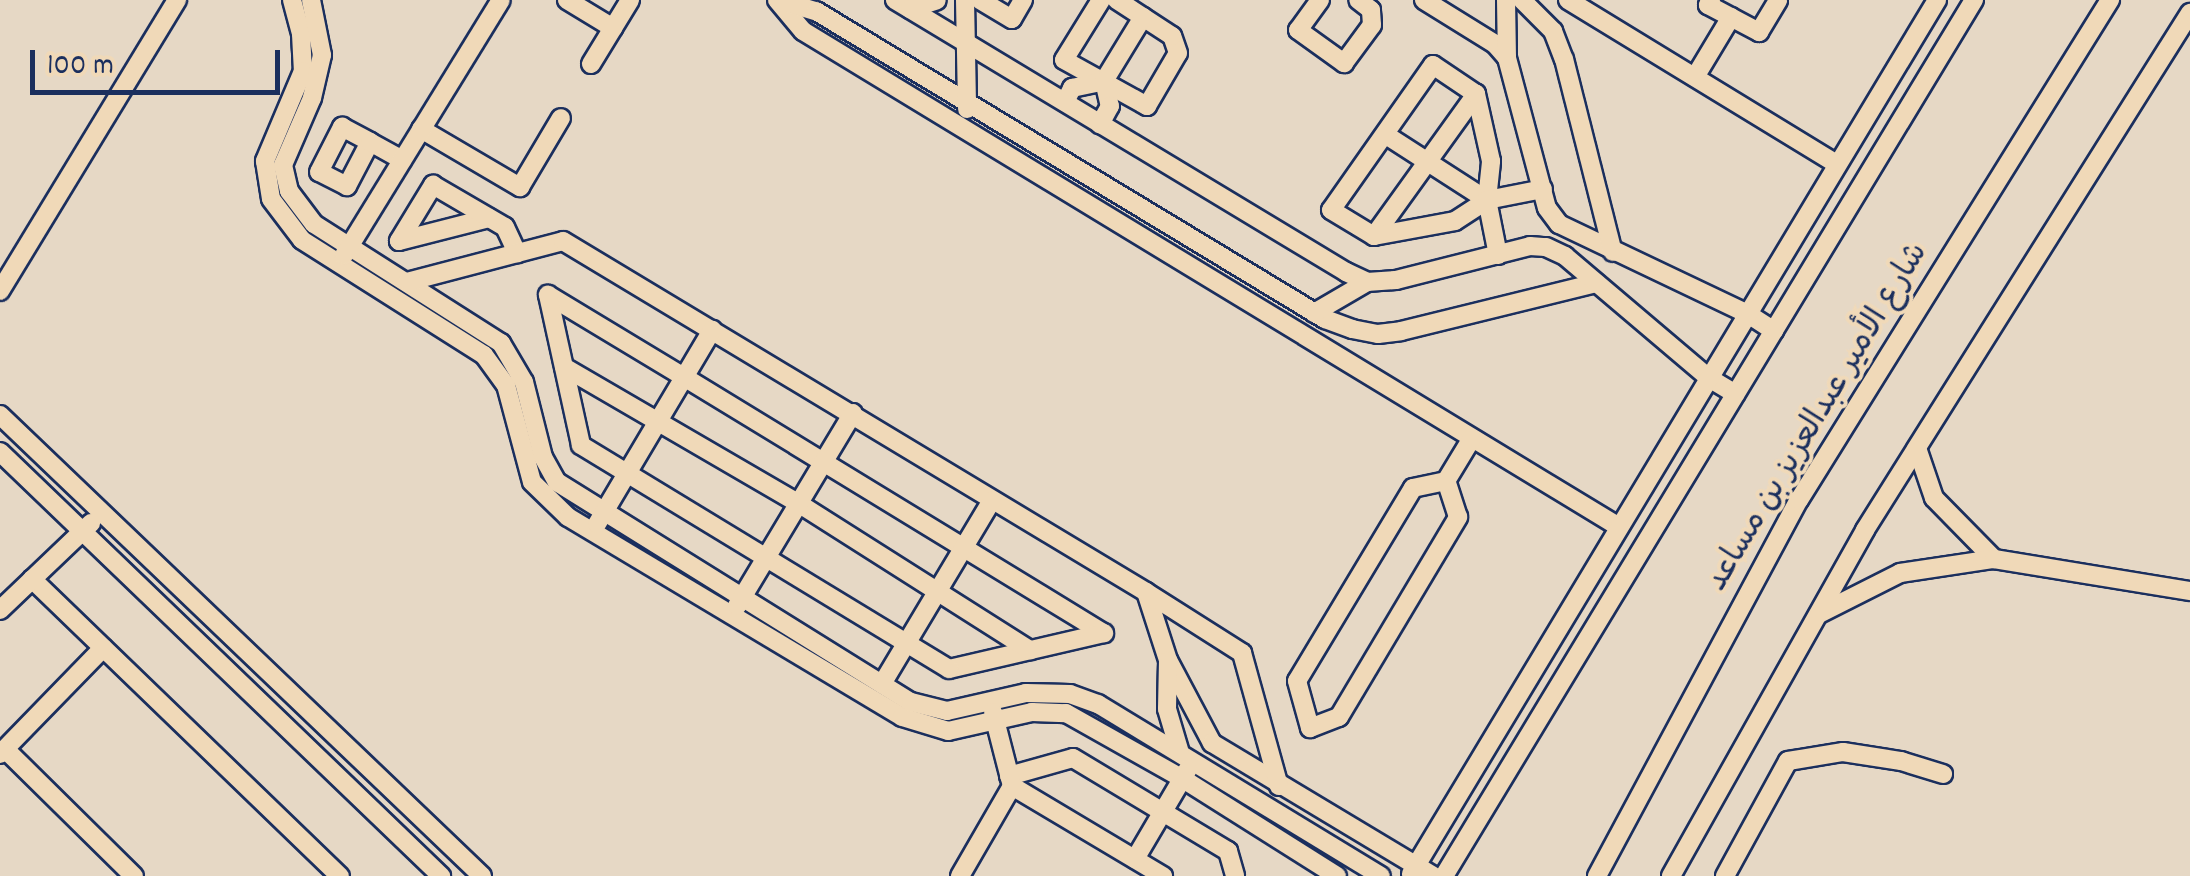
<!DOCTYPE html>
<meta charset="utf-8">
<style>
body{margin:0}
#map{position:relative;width:2190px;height:876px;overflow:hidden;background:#e6d8c5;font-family:Dekko,"Playpen Sans Arabic",sans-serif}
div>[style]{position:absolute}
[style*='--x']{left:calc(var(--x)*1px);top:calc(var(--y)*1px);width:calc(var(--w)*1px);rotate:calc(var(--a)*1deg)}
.roads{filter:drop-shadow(2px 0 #1b2f5e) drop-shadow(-2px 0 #1b2f5e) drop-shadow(0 2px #1b2f5e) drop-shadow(0 -2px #1b2f5e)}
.minor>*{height:18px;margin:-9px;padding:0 9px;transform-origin:9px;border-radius:9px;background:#f0d9b8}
span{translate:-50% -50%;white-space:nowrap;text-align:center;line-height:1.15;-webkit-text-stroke:8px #f0d9b8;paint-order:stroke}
.street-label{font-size:32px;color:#1b2f5e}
.scale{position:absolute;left:30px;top:50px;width:250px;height:45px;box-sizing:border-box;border:5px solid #1b2f5e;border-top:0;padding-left:12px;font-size:30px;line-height:35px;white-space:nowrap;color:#1b2f5e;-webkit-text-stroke:8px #f0d9b8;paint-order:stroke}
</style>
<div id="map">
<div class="roads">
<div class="minor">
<div style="--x:292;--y:0;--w:35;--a:75"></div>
<div style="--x:301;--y:34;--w:37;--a:87"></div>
<div style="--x:303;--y:71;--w:98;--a:112.9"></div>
<div style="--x:265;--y:161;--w:38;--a:81"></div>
<div style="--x:271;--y:199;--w:51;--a:52.9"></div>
<div style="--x:302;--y:240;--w:215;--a:32.3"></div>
<div style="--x:484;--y:355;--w:37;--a:54"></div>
<div style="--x:506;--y:385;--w:100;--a:75"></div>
<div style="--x:532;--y:482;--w:50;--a:44.2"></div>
<div style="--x:568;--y:517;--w:389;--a:30.9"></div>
<div style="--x:902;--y:717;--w:48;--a:16.9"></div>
<div style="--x:948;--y:731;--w:86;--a:-12.7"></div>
<div style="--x:1032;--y:712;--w:34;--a:2"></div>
<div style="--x:1066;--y:713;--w:134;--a:29.4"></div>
<div style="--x:1183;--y:779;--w:182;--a:32.2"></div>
<div style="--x:311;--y:0;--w:56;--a:78.7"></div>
<div style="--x:322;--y:55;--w:44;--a:103.1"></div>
<div style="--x:312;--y:98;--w:73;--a:113.4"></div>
<div style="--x:283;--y:165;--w:27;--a:77"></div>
<div style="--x:289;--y:191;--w:41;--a:52.9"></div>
<div style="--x:314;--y:224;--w:222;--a:32.5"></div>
<div style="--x:501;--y:343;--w:45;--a:59.5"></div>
<div style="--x:524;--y:382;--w:77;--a:75.8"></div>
<div style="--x:543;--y:457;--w:29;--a:61"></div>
<div style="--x:557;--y:482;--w:417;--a:31.9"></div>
<div style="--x:911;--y:702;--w:37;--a:14"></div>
<div style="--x:947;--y:711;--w:81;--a:-12.8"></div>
<div style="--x:1026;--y:693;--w:44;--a:1.3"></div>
<div style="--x:1070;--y:694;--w:30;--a:20"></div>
<div style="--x:1098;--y:704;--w:331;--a:31.3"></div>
<div style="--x:567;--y:0;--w:54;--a:31.3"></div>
<div style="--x:777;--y:0;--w:40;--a:50"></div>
<div style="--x:803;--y:31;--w:955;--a:31.29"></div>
<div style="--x:779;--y:0;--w:39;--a:17"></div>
<div style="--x:816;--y:11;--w:595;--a:31.18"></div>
<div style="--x:1325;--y:319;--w:29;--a:20"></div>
<div style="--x:1352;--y:329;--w:26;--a:11"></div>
<div style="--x:1378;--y:334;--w:23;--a:-7"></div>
<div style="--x:1401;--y:331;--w:201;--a:-13.8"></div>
<div style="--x:895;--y:0;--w:527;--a:31.09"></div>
<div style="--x:1346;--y:272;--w:23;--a:25"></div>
<div style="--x:1367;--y:282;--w:29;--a:-4"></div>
<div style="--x:1396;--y:280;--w:138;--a:-14.2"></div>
<div style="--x:1530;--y:246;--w:16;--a:4"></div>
<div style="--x:1546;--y:247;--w:21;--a:25"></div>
<div style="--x:1565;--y:256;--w:189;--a:40.3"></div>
<div style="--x:1709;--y:378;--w:31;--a:31"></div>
<div style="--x:965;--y:0;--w:109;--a:88.9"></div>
<div style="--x:980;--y:0;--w:37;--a:31"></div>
<div style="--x:1012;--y:19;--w:22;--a:-60"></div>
<div style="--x:1101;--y:0;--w:70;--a:121.7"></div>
<div style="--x:1064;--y:60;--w:95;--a:29"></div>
<div style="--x:1147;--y:106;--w:61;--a:-59.7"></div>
<div style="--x:1178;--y:53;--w:18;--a:-109"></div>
<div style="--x:1172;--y:36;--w:66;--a:-146.8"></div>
<div style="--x:1320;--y:0;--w:37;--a:126"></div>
<div style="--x:1298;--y:30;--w:57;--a:35.7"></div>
<div style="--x:1344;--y:63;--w:47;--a:-53.6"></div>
<div style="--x:1372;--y:25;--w:15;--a:-94"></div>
<div style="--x:1371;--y:10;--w:16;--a:-142"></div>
<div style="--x:1424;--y:0;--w:84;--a:31.8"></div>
<div style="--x:1495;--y:44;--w:18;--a:49"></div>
<div style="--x:1507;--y:58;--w:155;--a:75.1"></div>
<div style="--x:1547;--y:208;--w:20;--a:53"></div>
<div style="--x:1559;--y:224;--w:209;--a:25.5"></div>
<div style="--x:1748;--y:314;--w:31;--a:33"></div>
<div style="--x:1506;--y:0;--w:58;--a:89"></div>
<div style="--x:1522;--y:0;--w:44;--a:45"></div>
<div style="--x:1553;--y:31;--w:30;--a:69"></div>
<div style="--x:1564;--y:59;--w:199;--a:75.8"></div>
<div style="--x:1568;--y:0;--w:315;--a:31.4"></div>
<div style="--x:1711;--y:0;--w:6;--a:121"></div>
<div style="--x:1708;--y:5;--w:58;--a:27.9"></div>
<div style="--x:1759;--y:32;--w:37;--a:-59"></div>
<div style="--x:910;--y:9;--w:28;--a:-18"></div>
<div style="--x:591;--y:64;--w:75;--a:-58.6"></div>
<div style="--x:1695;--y:77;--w:70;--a:-59"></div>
<div style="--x:1104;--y:81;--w:75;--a:-58.6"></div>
<div style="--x:1065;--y:102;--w:16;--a:-63"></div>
<div style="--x:1072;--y:88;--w:33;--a:-12"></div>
<div style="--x:1104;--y:81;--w:26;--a:77"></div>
<div style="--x:1110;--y:106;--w:21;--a:119"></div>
<div style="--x:421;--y:129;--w:115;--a:30.4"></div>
<div style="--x:520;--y:187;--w:80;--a:-59.3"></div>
<div style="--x:1386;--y:135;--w:120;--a:32.8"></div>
<div style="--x:370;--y:142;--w:50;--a:117.6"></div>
<div style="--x:347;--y:186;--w:31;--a:-153"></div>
<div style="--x:319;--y:172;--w:51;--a:-62.9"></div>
<div style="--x:342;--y:127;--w:32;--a:28"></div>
<div style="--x:370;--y:142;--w:37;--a:29"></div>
<div style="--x:489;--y:218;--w:93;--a:165.7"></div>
<div style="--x:399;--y:241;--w:66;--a:-58.7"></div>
<div style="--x:433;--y:185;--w:83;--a:30.3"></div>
<div style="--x:505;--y:227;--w:29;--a:65"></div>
<div style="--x:1374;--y:236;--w:175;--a:-54.3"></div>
<div style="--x:344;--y:255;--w:299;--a:-58.4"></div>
<div style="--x:1498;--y:255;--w:56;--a:-101.3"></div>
<div style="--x:1487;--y:200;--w:39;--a:-84"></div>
<div style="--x:1491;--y:161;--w:69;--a:-102.6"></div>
<div style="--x:1476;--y:94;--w:52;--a:-146"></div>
<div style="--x:1433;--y:65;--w:177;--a:125.1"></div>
<div style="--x:1331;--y:210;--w:50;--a:31.2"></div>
<div style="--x:1374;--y:236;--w:82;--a:-10.5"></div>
<div style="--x:1455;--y:221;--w:38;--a:-33"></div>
<div style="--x:1487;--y:200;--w:57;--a:-11.1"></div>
<div style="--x:407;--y:282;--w:161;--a:-14.7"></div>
<div style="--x:563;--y:241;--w:681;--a:31.05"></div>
<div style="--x:1146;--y:592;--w:71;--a:72.1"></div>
<div style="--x:1168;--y:660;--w:94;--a:62.1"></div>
<div style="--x:1212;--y:743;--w:258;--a:31"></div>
<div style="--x:0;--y:291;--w:341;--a:-58.7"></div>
<div style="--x:548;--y:295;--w:159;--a:31.1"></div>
<div style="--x:684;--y:377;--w:492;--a:31.4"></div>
<div style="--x:1104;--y:633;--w:159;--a:166.9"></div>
<div style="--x:949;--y:669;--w:431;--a:-148.7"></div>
<div style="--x:581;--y:445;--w:154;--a:-102.4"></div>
<div style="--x:1314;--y:313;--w:61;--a:-30.3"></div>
<div style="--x:564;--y:367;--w:271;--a:30.2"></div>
<div style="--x:798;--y:503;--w:275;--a:32.4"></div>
<div style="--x:0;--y:415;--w:667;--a:43.72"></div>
<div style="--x:1917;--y:448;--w:53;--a:71.2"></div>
<div style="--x:1934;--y:498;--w:86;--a:45.5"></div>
<div style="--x:0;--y:452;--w:612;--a:43.87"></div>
<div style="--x:1446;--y:481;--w:34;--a:168"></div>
<div style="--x:1413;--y:488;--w:225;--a:121"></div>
<div style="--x:1297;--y:681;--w:49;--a:74.5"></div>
<div style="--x:1310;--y:728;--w:31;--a:-21"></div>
<div style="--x:1339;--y:717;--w:233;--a:-59.2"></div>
<div style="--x:1458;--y:517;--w:38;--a:-108"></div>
<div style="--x:1446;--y:481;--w:50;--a:-58.8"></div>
<div style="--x:597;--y:524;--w:226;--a:-59.3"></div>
<div style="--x:32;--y:579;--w:428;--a:44"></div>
<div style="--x:1146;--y:592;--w:114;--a:32.4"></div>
<div style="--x:1242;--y:653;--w:138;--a:74.5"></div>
<div style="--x:737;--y:606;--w:225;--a:-59"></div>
<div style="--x:0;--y:610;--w:126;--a:-43.7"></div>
<div style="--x:1819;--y:614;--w:91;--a:-26.8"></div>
<div style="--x:1900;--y:573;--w:95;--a:-8.5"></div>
<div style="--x:1994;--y:559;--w:199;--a:9.3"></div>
<div style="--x:1168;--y:661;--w:48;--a:91.2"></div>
<div style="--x:1167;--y:709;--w:46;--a:73.5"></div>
<div style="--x:882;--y:684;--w:214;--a:-59.1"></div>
<div style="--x:5;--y:749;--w:181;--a:44.6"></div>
<div style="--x:0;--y:754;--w:148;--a:-45.8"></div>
<div style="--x:1009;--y:776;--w:66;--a:-15.7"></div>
<div style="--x:1073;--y:758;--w:181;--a:31"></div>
<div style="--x:1228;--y:851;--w:26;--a:74"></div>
<div style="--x:1012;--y:786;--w:176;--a:30.8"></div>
<div style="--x:1135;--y:859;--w:104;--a:-59.5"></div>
<div style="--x:1411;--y:874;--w:1020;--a:-58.96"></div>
<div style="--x:960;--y:876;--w:104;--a:-60"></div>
<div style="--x:1012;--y:786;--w:76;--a:-104.4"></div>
<div style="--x:1444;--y:876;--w:1024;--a:-58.83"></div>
<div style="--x:1597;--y:876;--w:427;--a:-61.8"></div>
<div style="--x:1799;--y:500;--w:589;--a:-58.12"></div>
<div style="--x:1671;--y:876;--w:397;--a:-60.7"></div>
<div style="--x:1865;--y:530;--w:611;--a:-57.85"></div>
<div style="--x:1725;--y:876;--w:131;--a:-61.3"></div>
<div style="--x:1788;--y:761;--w:56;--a:-9.3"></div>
<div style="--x:1843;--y:752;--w:59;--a:8.8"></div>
<div style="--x:1901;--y:761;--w:44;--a:17.2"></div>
</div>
</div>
<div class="street-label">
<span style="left:1819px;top:418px;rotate:-59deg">شارع الأمير عبدالعزيز بن مساعد</span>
</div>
<div class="scale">100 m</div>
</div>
